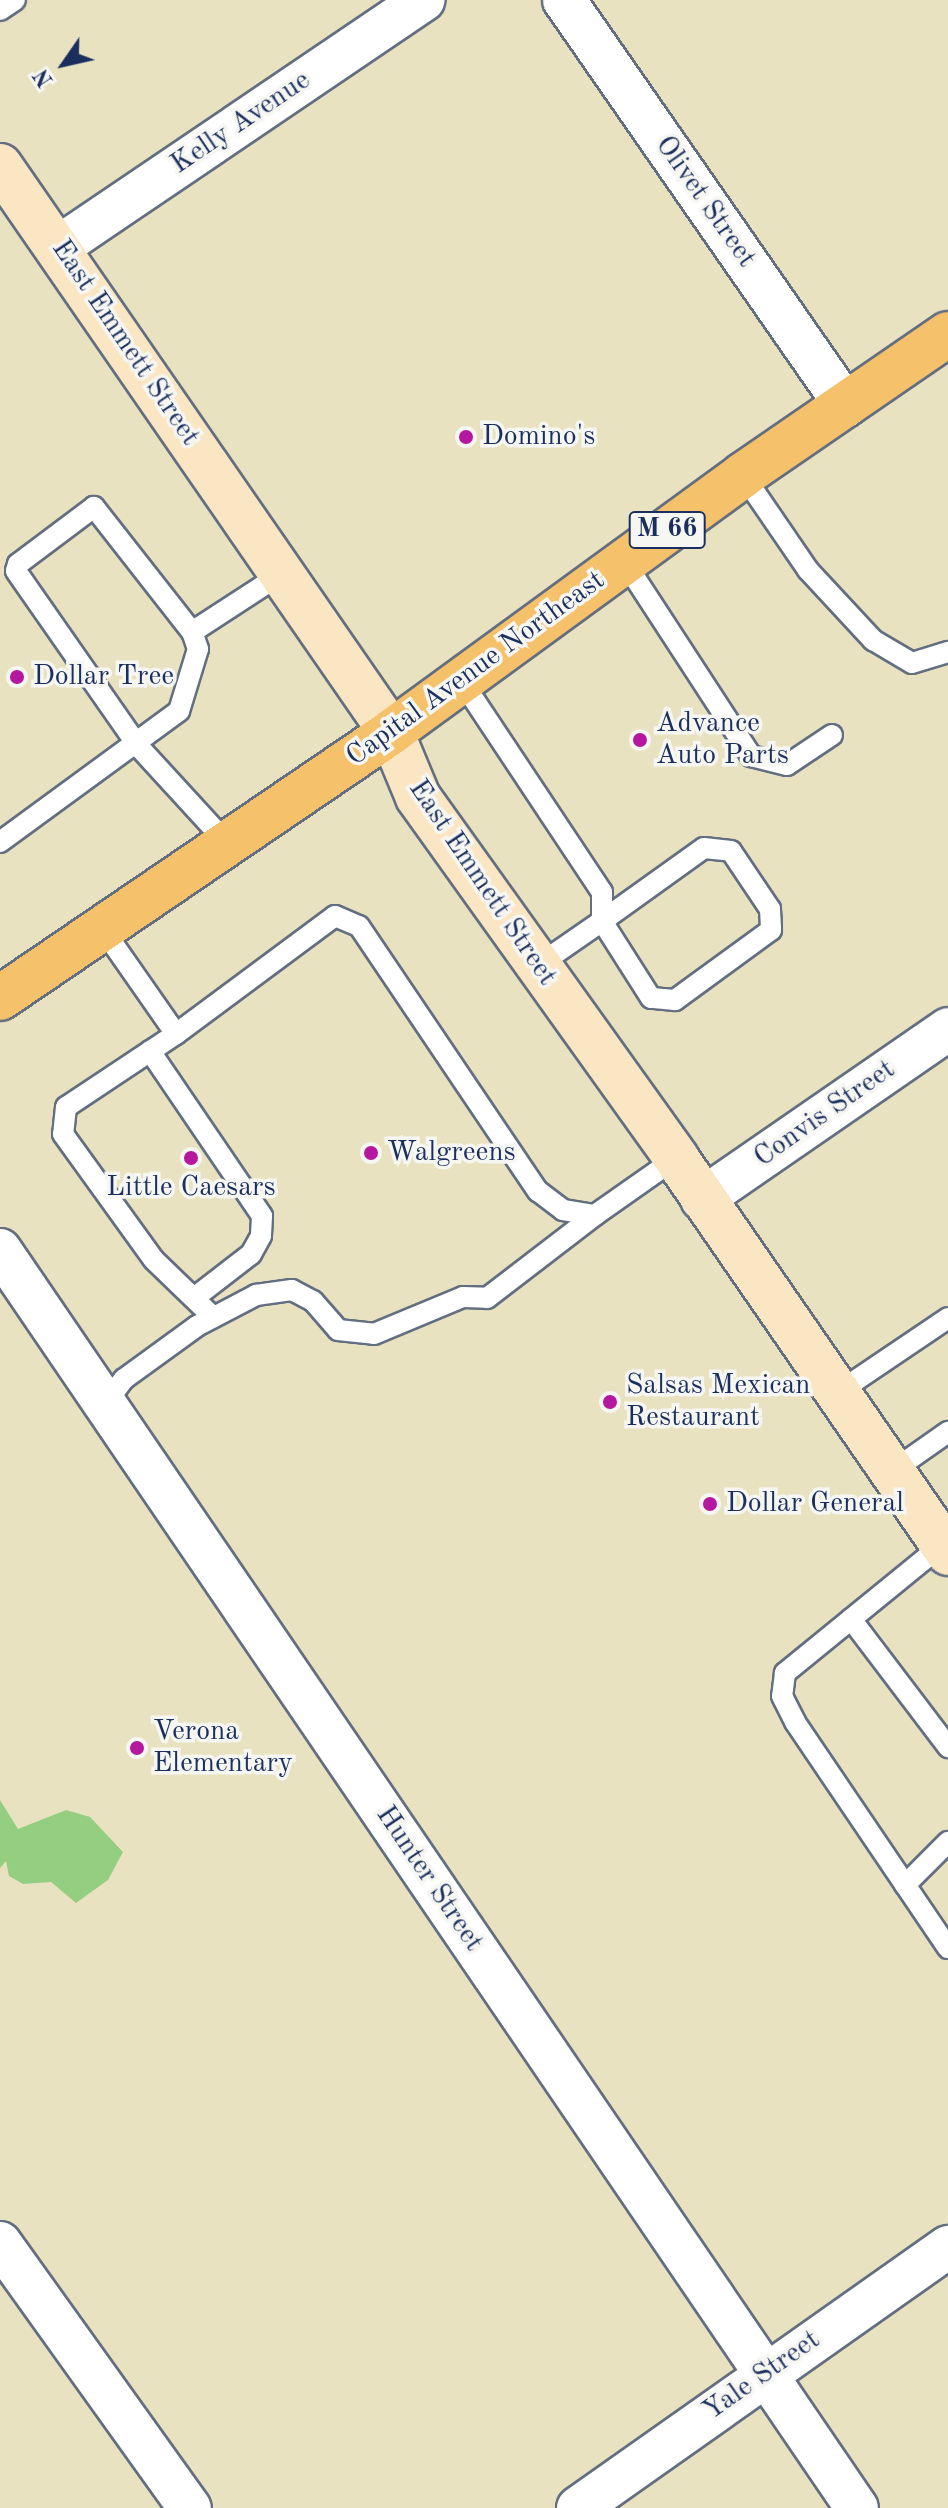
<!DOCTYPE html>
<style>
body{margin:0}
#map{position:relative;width:948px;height:2508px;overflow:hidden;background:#e8e2c0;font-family:"Old Standard TT",serif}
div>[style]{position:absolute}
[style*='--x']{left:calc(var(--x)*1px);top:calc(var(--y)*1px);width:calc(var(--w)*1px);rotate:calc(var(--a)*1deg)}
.green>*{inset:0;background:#94ce81}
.roads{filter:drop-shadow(2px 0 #636e80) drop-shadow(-2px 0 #636e80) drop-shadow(0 2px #636e80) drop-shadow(0 -2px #636e80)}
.lane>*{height:20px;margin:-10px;padding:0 10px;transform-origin:10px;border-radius:10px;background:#fff}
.street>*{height:42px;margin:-21px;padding:0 21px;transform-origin:21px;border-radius:21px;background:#fff}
.secondary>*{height:44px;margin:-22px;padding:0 22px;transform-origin:22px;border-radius:22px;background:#fbe6c4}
.primary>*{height:44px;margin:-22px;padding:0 22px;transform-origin:22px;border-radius:22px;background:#f6c16b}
.dots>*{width:22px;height:22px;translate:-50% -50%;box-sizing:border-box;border:4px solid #f6f6f2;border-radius:50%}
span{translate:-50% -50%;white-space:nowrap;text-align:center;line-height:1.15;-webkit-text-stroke:7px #f6f6f2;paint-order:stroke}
.shield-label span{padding:2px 6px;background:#f6f6f2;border:2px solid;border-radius:6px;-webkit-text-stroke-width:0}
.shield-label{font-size:26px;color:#1b2f5e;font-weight:700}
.street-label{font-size:28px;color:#1b2f5e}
.poi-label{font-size:28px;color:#1b2f5e}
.left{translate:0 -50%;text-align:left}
.north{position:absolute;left:24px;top:24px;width:80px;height:80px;-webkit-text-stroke:6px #f6f6f2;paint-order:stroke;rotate:236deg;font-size:22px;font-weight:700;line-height:32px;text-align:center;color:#1b2f5e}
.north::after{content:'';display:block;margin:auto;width:28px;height:36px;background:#1b2f5e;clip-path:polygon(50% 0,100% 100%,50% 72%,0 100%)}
</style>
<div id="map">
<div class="green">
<div style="clip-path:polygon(0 1800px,18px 1829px,66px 1810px,90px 1817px,123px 1852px,108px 1880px,76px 1903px,51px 1882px,23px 1884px,9px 1876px,6px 1861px,0 1868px)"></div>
</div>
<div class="roads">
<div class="lane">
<div style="--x:0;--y:10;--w:18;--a:-34"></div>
<div style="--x:743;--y:475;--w:115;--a:55.6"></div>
<div style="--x:808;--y:570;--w:96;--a:47.1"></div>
<div style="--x:873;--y:640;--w:45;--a:30.5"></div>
<div style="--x:912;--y:663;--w:38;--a:-17"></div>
<div style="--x:624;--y:561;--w:233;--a:56.9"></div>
<div style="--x:751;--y:756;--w:37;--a:14"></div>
<div style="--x:787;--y:765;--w:54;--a:-33.7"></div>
<div style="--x:192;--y:632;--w:159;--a:-128.1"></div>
<div style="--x:94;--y:507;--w:95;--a:143.1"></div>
<div style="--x:18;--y:564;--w:7;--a:106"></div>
<div style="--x:16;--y:571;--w:213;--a:55.1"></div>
<div style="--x:138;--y:746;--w:132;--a:47.5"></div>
<div style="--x:461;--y:680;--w:255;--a:56.4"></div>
<div style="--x:602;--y:892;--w:29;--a:90"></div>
<div style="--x:602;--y:921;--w:79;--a:145.3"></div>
<div style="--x:0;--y:842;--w:222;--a:-36.2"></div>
<div style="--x:179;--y:711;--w:65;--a:-73"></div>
<div style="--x:198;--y:649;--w:18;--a:-109"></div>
<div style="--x:192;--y:632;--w:108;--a:-33"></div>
<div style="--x:704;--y:848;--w:27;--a:6"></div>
<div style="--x:731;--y:851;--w:70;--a:56.1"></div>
<div style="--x:770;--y:909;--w:21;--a:87"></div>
<div style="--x:771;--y:930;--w:119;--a:143.9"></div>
<div style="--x:675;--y:1000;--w:24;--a:-175"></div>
<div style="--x:651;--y:998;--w:91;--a:-122.5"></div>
<div style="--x:602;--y:921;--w:125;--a:-35.6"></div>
<div style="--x:102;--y:928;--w:129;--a:55.1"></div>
<div style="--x:176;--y:1034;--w:198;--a:-36.6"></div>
<div style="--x:335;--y:916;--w:26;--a:23"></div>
<div style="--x:359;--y:926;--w:320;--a:56"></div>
<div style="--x:538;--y:1191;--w:31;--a:37"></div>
<div style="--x:563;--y:1210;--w:32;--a:9"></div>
<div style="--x:595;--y:1215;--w:99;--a:-35.1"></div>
<div style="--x:176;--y:1034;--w:132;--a:146.4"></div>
<div style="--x:66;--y:1107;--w:27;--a:96"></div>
<div style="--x:63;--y:1134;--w:155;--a:54.2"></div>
<div style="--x:154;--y:1260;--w:81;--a:44"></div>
<div style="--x:150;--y:1051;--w:199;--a:55.8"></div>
<div style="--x:262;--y:1216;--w:20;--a:93"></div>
<div style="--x:261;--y:1236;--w:21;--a:119"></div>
<div style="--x:251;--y:1254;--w:72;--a:142.3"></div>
<div style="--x:837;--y:1393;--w:134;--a:-34"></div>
<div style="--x:105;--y:1404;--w:31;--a:-53"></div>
<div style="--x:124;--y:1379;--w:90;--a:-36"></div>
<div style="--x:197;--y:1326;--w:67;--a:-27.7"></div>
<div style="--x:256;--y:1295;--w:36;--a:-8"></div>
<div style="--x:292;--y:1290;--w:24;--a:28"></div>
<div style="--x:313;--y:1301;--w:38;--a:49"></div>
<div style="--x:338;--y:1330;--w:36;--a:6"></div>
<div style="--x:374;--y:1334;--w:96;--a:-22.6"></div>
<div style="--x:463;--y:1297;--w:24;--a:2"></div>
<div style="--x:487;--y:1298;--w:136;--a:-37.5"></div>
<div style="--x:891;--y:1472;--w:70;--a:-35.1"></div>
<div style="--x:942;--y:1545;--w:203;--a:140.8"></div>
<div style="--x:785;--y:1673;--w:23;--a:97"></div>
<div style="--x:782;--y:1696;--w:29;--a:63"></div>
<div style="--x:795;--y:1722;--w:273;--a:55.9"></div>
<div style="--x:851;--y:1619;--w:161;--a:52.8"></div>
<div style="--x:905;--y:1885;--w:61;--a:-45"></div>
</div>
<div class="street">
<div style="--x:564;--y:0;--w:494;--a:55.2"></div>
<div style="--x:60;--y:246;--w:439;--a:-34.1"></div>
<div style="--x:702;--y:1199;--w:299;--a:-34.6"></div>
<div style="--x:0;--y:1250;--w:1522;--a:55.74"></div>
<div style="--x:0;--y:2243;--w:326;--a:54.4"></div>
<div style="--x:578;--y:2508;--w:453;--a:-35.2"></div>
</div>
<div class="secondary">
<div style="--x:0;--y:166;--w:688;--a:55.36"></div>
<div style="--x:391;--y:732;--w:70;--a:67.4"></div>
<div style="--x:418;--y:797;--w:444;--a:54.4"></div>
<div style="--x:676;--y:1158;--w:480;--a:55.4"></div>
</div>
<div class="primary">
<div style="--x:0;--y:998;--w:473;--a:-34.2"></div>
<div style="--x:391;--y:732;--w:436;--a:-36.1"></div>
<div style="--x:743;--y:475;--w:249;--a:-34.5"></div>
</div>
</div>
<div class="dots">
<div style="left:466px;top:437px;background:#b5179e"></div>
<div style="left:17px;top:677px;background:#b5179e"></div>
<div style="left:640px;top:740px;background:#b5179e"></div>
<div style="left:371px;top:1153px;background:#b5179e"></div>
<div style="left:191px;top:1158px;background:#b5179e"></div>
<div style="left:610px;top:1402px;background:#b5179e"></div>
<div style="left:710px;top:1504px;background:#b5179e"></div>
<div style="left:137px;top:1748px;background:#b5179e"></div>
</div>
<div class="shield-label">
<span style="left:667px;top:530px">M 66</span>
</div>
<div class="street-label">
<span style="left:241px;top:123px;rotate:-34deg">Kelly Avenue</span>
<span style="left:705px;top:202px;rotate:55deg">Olivet Street</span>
<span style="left:125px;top:343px;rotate:56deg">East Emmett Street</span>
<span style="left:476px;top:669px;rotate:-36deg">Capital Avenue Northeast</span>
<span style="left:482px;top:883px;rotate:56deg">East Emmett Street</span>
<span style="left:825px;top:1114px;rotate:-35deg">Convis Street</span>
<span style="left:429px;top:1879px;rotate:56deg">Hunter Street</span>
<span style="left:762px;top:2376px;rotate:-35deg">Yale Street</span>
</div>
<div class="poi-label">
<span class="left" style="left:482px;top:437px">Domino's</span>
<span class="left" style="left:33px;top:677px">Dollar Tree</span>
<span class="left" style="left:656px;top:740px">Advance<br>Auto Parts</span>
<span class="left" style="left:387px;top:1153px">Walgreens</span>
<span style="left:191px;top:1188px">Little Caesars</span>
<span class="left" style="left:626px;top:1402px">Salsas Mexican<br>Restaurant</span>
<span class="left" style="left:726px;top:1504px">Dollar General</span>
<span class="left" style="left:153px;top:1748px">Verona<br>Elementary</span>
</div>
<div class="north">N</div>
</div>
